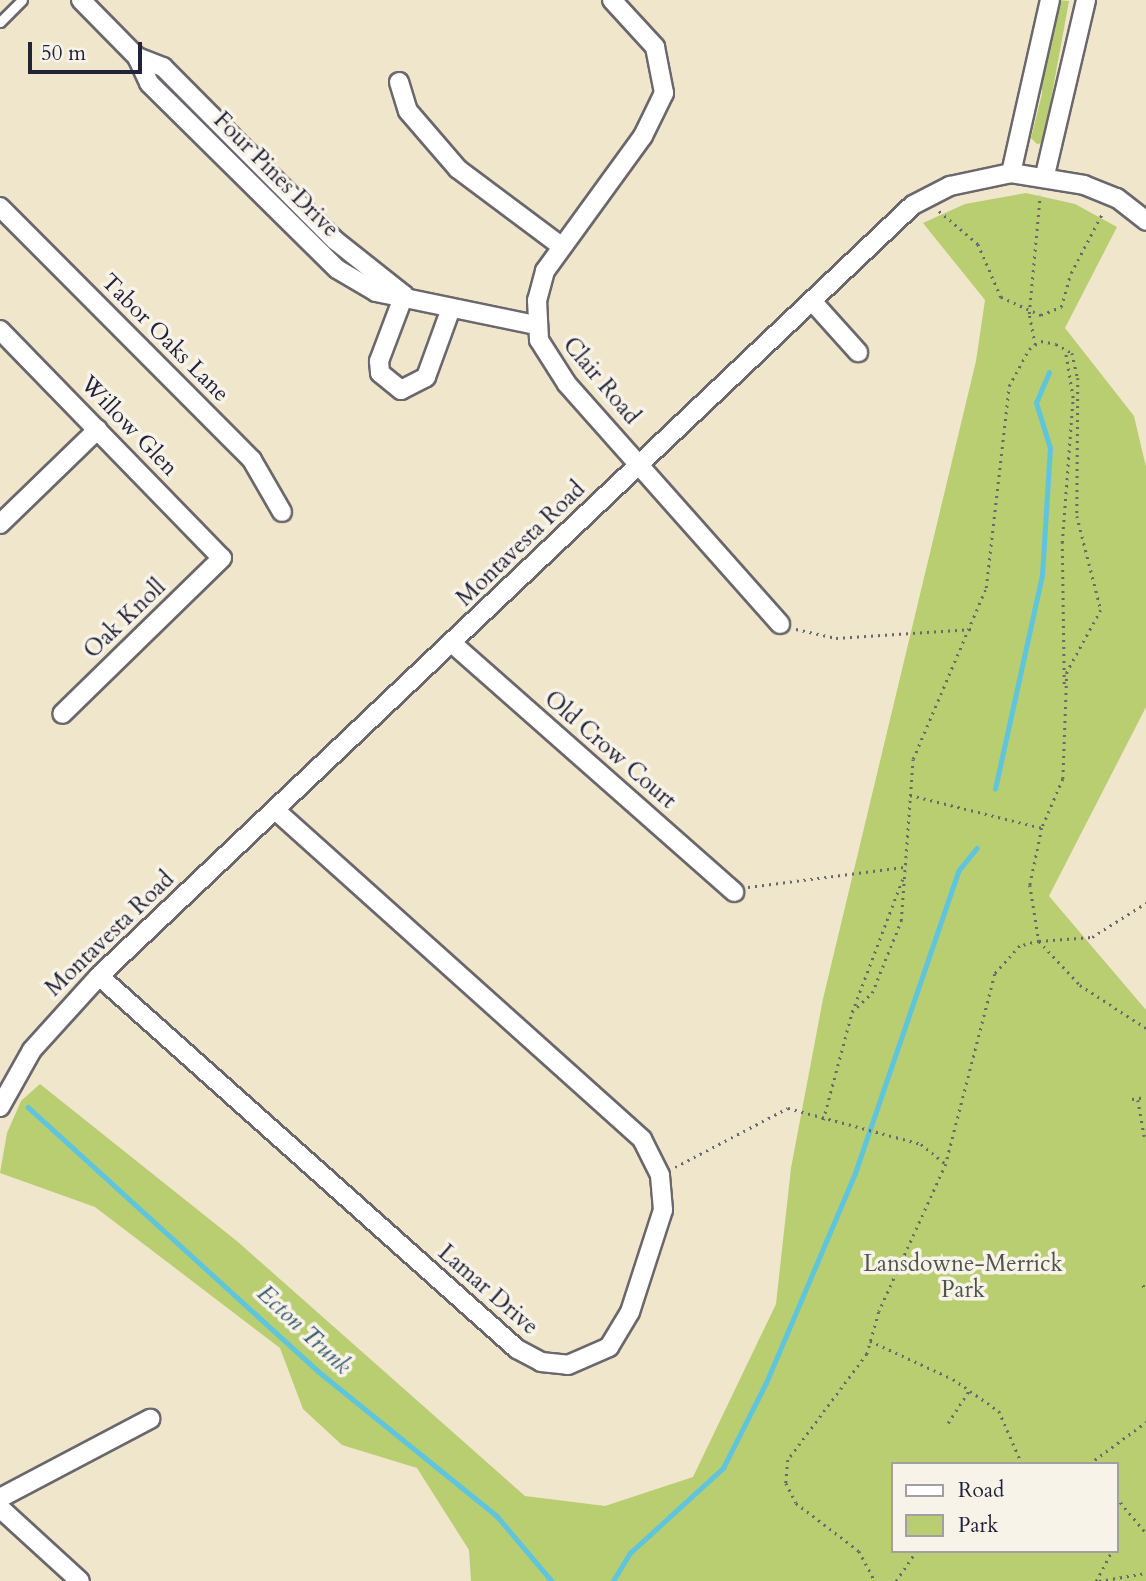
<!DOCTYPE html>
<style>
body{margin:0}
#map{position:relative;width:1146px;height:1581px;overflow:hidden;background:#f0e6cb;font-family:Cardo,serif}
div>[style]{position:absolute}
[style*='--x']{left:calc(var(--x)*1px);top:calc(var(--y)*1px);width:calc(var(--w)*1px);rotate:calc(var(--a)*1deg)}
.green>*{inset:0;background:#b9cd71}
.stream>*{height:4.5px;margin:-2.25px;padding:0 2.25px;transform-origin:2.25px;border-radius:2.25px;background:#5fc5dd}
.path>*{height:2.5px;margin-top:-1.25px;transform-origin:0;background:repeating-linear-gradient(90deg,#6a676d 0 2px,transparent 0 7px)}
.roads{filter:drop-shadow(2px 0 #6a676d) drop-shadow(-2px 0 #6a676d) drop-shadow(0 2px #6a676d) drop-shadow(0 -2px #6a676d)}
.lane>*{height:9px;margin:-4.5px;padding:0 4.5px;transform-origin:4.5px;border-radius:4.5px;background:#fff}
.street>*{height:18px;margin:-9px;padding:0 9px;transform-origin:9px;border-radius:9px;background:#fff}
span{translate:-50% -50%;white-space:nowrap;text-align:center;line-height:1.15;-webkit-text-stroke:7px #f7f3e8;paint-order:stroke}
.street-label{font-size:23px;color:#22223b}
.park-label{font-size:23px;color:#4f554b}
.water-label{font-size:24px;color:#375b74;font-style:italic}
.legend{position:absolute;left:891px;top:1462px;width:228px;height:91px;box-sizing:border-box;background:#f7f3e8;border:2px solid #a29fa3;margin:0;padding:9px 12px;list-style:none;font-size:21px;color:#22223b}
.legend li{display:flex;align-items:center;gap:14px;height:35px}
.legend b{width:35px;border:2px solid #a29fa3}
.scale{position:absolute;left:28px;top:42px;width:114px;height:32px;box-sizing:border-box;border:4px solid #22223b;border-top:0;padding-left:9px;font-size:21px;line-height:24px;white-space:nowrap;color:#22223b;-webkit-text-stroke:5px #f7f3e8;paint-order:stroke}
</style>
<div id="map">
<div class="green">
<div style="clip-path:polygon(1058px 0,1069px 1px,1043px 143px,1037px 144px,1031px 138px,1042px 94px,1041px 62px)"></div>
<div style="clip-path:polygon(evenodd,1026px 193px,1075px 204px,1117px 227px,1065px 328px,1134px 416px,1146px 467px,1146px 707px,1049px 896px,1146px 1010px,1146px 1581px,471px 1581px,469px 1550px,417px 1468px,342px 1445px,303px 1409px,280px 1348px,95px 1207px,0 1173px,7px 1133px,21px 1101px,40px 1084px,238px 1242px,525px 1496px,605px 1506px,693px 1477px,776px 1304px,791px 1168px,823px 999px,976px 361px,985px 300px,923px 223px,965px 204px,1026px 193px,892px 1464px,1116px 1464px,1116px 1551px,892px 1551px,892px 1464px)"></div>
</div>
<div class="stream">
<div style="--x:995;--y:789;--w:219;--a:-77.6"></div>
<div style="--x:1042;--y:575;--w:127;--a:-86.4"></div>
<div style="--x:1050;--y:448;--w:47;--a:-107.3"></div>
<div style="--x:1036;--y:403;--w:33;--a:-67"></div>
<div style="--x:28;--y:1107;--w:392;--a:42.3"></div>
<div style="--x:318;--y:1371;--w:230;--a:39"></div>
<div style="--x:497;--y:1516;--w:85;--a:49.8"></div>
<div style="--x:613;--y:1581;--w:33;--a:-59"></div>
<div style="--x:630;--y:1553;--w:126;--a:-42.4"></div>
<div style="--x:723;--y:1468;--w:95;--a:-63.2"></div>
<div style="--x:766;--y:1383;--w:228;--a:-67"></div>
<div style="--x:855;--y:1173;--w:320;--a:-71.1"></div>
<div style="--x:959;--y:870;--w:28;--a:-51"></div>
</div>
<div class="path">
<div style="--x:939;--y:211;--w:51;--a:40.2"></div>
<div style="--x:978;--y:244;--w:58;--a:66.5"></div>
<div style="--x:1001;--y:297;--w:44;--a:24.2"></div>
<div style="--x:1041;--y:315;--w:22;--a:-22"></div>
<div style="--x:1061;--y:307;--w:35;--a:-74"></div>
<div style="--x:1071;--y:273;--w:67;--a:-62.3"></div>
<div style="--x:1035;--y:345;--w:32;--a:-101"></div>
<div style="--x:1029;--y:314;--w:119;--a:-84.7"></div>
<div style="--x:796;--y:629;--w:41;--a:12.7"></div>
<div style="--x:836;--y:638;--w:137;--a:-3.8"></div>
<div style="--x:1064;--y:684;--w:141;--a:-90.8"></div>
<div style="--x:1062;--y:543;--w:145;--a:-85.7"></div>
<div style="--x:1073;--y:398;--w:49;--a:-99.5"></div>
<div style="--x:910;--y:795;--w:136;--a:14"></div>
<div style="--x:748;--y:887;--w:157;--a:-7.3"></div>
<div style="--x:1039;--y:941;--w:60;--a:47"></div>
<div style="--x:1080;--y:985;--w:79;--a:33.1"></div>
<div style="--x:1039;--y:941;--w:53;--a:-4.3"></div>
<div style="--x:1092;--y:937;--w:64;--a:-32.2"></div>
<div style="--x:852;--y:1012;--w:143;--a:-69.2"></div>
<div style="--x:1132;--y:1099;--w:14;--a:-8"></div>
<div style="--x:1138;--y:1100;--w:40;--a:80"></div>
<div style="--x:823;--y:1120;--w:112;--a:-75"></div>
<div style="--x:852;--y:1012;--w:28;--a:-44"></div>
<div style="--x:872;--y:993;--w:78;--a:-68.1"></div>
<div style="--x:901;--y:921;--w:162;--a:-85.8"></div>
<div style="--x:913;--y:759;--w:186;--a:-66.9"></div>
<div style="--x:986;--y:588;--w:203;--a:-83.5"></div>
<div style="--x:1009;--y:386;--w:42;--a:-61.6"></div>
<div style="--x:1029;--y:349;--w:14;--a:-34"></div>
<div style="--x:1041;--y:341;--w:15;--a:11"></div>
<div style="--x:1056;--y:344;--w:18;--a:29"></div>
<div style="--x:1072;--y:353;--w:26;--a:77"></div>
<div style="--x:1078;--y:378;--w:138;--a:90.4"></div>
<div style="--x:1077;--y:516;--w:97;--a:75.7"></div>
<div style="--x:1101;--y:610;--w:71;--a:118.7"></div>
<div style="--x:1067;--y:672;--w:107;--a:92.1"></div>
<div style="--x:1063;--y:779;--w:53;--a:113.2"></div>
<div style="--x:1042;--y:828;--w:58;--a:101.9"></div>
<div style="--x:1030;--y:885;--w:57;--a:80.9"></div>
<div style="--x:1039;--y:941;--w:20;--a:165"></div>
<div style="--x:1020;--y:946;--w:38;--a:132"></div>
<div style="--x:995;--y:974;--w:196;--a:104.5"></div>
<div style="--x:946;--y:1164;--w:162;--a:114.4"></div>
<div style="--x:879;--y:1312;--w:44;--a:105.9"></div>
<div style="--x:867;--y:1354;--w:132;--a:126.7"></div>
<div style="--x:788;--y:1460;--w:23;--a:95"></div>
<div style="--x:786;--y:1483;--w:22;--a:63"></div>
<div style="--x:796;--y:1503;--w:79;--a:37.3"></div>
<div style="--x:859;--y:1551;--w:34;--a:62"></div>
<div style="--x:675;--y:1167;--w:127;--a:-27.6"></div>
<div style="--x:788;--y:1108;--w:138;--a:15.1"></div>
<div style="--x:921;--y:1144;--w:32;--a:39"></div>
<div style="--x:1143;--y:1285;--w:6;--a:59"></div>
<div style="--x:870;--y:1341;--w:91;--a:24.6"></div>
<div style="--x:953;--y:1379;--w:56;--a:34.8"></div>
<div style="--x:999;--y:1411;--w:58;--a:66.5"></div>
<div style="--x:948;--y:1423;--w:38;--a:-57"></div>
<div style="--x:1089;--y:1464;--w:71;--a:-36.4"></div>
<div style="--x:1116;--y:1497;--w:47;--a:50.2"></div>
<div style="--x:896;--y:1581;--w:36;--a:-56"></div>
<div style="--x:1096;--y:1581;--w:34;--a:-62"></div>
<div style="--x:1099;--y:1581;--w:48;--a:-9.7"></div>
</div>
<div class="roads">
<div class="lane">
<div style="--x:0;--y:22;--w:31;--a:-45"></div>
</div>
<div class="street">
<div style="--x:81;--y:0;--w:80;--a:45.5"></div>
<div style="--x:137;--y:57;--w:29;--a:65"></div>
<div style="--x:149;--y:83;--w:264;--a:44.7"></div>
<div style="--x:337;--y:269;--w:45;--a:30.5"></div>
<div style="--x:376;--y:292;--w:163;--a:11.7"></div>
<div style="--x:612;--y:0;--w:64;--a:47.5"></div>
<div style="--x:655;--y:47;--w:47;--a:78.9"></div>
<div style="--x:664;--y:93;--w:48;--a:116"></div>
<div style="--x:643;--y:136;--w:167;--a:126"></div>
<div style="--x:545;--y:271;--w:30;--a:105"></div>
<div style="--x:537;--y:300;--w:40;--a:87.1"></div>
<div style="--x:539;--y:340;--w:52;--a:57.5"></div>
<div style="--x:567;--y:384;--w:321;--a:48.4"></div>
<div style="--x:137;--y:57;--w:28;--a:21"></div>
<div style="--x:163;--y:67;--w:245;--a:45.2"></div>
<div style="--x:336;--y:241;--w:87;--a:38.5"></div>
<div style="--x:399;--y:82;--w:30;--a:73"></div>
<div style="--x:408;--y:111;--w:77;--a:49.2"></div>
<div style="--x:458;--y:169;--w:129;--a:36.8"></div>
<div style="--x:1011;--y:173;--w:177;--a:-77.3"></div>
<div style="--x:1045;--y:175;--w:180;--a:-76.8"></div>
<div style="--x:0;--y:207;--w:357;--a:45.1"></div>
<div style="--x:252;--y:460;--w:60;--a:60"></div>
<div style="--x:404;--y:295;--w:71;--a:110.7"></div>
<div style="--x:379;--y:361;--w:12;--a:85"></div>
<div style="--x:380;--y:373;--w:27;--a:39"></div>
<div style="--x:401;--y:390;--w:28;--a:-27"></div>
<div style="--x:426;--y:377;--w:70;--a:-70"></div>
<div style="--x:812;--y:301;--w:69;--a:48"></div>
<div style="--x:0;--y:330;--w:318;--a:45.8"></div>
<div style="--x:222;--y:558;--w:223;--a:135.7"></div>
<div style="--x:0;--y:524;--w:136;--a:-44.1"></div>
<div style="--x:453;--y:644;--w:375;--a:41.4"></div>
<div style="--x:99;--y:976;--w:560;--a:41.74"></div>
<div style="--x:517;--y:1349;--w:27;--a:28"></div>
<div style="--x:541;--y:1362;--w:27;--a:6"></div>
<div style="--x:568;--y:1365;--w:45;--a:-23.7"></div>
<div style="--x:609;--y:1347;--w:41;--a:-59"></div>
<div style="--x:630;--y:1312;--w:107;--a:-72.1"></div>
<div style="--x:663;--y:1210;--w:35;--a:-95"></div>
<div style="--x:660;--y:1175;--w:40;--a:-116.6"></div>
<div style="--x:642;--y:1139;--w:491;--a:-138.1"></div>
<div style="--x:0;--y:1107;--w:65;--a:-60.7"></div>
<div style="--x:32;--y:1050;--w:100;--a:-47.8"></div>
<div style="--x:99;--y:976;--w:1121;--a:-43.45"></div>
<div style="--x:913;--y:205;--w:42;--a:-27.2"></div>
<div style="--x:950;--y:186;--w:62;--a:-12"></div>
<div style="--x:1011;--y:173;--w:74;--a:9.3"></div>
<div style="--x:1084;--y:185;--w:35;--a:22"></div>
<div style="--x:1117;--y:198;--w:37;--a:38"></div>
<div style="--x:0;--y:1498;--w:170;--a:-27.8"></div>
<div style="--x:0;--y:1508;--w:108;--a:42.4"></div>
</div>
</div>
<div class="street-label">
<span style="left:276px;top:175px;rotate:45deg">Four Pines Drive</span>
<span style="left:165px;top:338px;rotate:45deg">Tabor Oaks Lane</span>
<span style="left:601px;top:381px;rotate:50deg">Clair Road</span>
<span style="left:129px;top:426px;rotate:46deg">Willow Glen</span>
<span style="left:521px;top:544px;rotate:-44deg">Montavesta Road</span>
<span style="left:125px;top:619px;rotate:-44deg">Oak Knoll</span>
<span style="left:610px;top:750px;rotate:41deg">Old Crow Court</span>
<span style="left:110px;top:934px;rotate:-44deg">Montavesta Road</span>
<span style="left:488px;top:1290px;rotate:41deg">Lamar Drive</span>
</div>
<div class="park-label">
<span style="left:963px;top:1277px">Lansdowne-Merrick<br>Park</span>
</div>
<div class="water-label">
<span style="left:304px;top:1330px;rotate:43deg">Ecton Trunk</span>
</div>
<ul class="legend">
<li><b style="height:9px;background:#fff"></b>Road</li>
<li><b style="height:19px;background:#b9cd71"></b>Park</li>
</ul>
<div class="scale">50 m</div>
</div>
